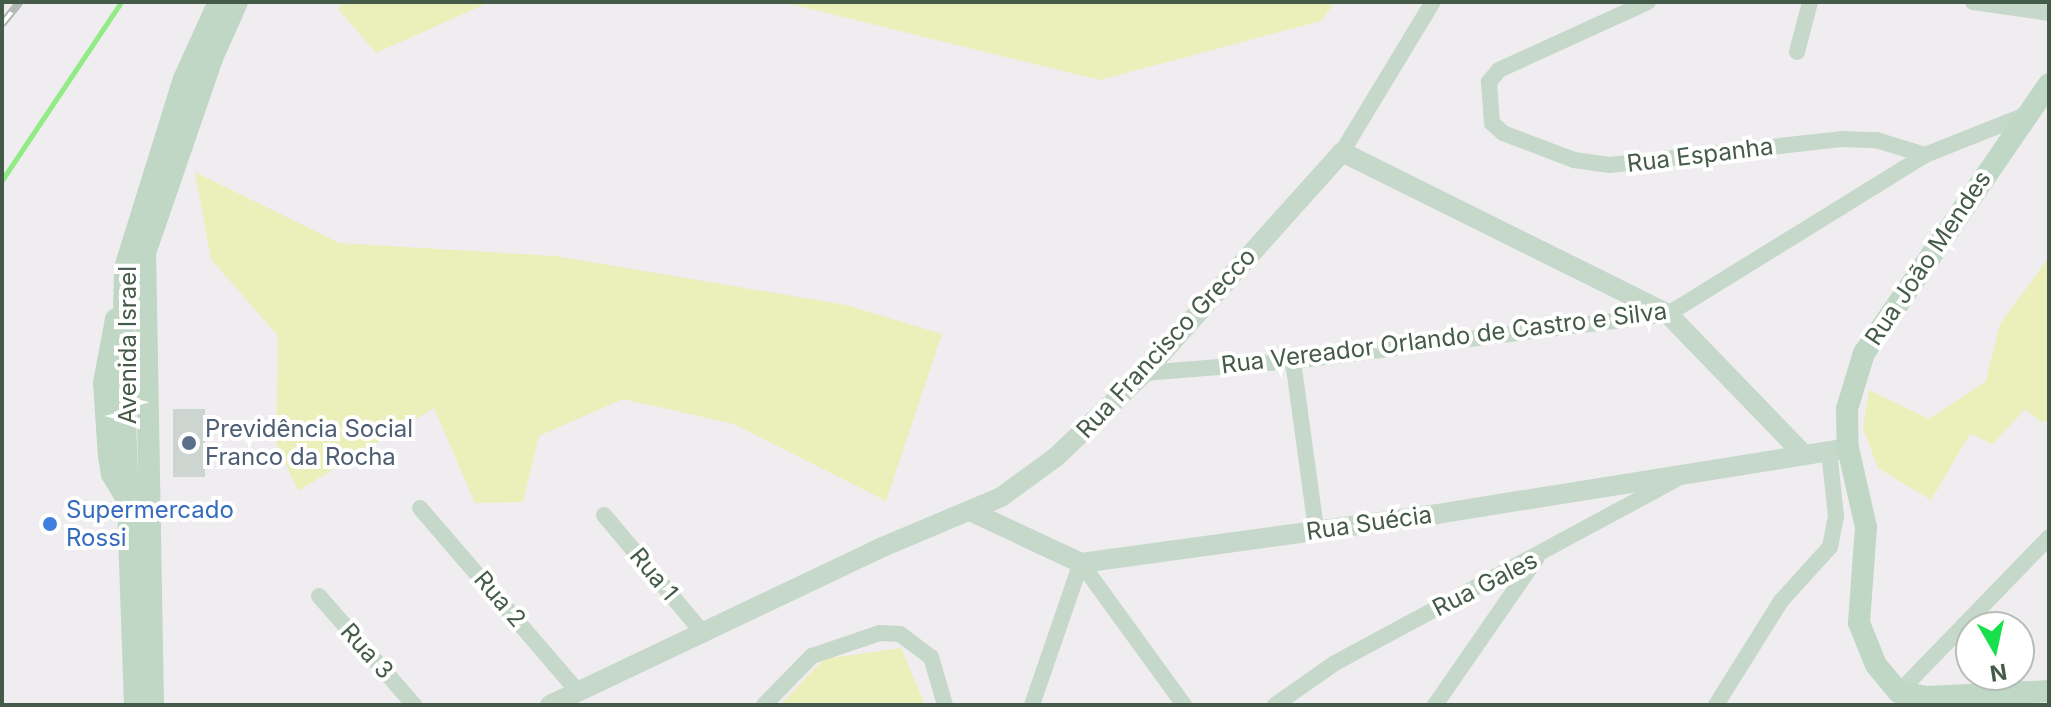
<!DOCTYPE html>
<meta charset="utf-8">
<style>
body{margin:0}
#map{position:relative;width:2051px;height:707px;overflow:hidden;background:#efedf0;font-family:Inter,sans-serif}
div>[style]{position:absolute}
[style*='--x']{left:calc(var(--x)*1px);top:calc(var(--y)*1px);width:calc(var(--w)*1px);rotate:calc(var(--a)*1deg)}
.green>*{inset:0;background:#ebefba}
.stream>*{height:5px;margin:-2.5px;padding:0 2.5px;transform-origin:2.5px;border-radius:2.5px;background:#91ec86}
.building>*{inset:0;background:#ccd5cf}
.minor>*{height:16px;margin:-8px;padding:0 8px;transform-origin:8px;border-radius:8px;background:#c6d8c9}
.tertiary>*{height:20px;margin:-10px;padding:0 10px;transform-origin:10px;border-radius:10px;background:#c6d8c9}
.secondary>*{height:22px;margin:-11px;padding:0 11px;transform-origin:11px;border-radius:11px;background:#bfd7c4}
.rail>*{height:8px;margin-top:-4px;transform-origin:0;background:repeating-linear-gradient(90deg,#fff 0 15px,#afb8b2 0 30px);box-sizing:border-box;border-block:2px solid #afb8b2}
.dots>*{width:22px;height:22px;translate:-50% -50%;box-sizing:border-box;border:4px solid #fff;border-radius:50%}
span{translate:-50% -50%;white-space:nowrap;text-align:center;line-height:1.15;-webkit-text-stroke:8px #fff;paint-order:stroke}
.street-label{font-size:24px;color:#455b49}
.service-label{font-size:24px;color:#4e5e75}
.left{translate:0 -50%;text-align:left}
.shop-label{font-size:24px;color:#366cbe}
.frame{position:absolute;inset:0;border:4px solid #455b49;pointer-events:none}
.north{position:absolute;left:1955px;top:611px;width:80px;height:80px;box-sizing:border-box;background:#fff;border:2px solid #b5bdb6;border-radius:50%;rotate:171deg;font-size:22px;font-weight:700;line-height:32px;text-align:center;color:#455b49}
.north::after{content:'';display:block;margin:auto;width:28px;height:36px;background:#17e04a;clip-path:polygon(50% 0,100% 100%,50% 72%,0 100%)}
</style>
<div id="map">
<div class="green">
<div style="clip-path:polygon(343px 2px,490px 2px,376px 53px,338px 9px)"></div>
<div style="clip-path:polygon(782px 2px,1335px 2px,1321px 21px,1100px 80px)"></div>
<div style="clip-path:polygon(195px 172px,339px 243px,555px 256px,846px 305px,942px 334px,886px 501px,734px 424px,623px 399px,539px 436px,523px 502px,475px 503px,434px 408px,298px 491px,276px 442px,278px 336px,211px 259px)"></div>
<div style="clip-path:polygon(2049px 257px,2049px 418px,2042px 423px,2025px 409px,1993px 444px,1970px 434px,1931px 500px,1878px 468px,1863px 428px,1869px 390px,1929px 419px,1986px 381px,2000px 324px)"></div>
<div style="clip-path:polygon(901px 648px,925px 705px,780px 705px,824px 659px)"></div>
</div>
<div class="stream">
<div style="--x:2;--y:180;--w:214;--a:-56.2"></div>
</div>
<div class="building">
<div style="clip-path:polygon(173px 409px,205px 409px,205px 477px,173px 477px)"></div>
</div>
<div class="minor">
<div style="--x:1648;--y:2;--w:164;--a:155.5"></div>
<div style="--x:1499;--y:70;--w:16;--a:130"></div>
<div style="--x:1489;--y:82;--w:41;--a:85.8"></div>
<div style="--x:1492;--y:123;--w:15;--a:42"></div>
<div style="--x:1503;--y:133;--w:76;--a:20.8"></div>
<div style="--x:1574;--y:160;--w:36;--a:8"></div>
<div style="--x:1610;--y:165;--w:232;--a:-6.4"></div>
<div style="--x:1841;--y:139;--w:35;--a:2"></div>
<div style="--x:1876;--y:140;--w:51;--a:17"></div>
<div style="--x:1973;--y:2;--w:77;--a:8.2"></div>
<div style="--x:1797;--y:52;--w:52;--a:-75.4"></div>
<div style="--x:1342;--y:152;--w:175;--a:-58.8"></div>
<div style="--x:1293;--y:361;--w:171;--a:82.2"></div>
<div style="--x:1144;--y:373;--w:149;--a:-4.6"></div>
<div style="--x:1293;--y:361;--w:378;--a:-7.1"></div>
<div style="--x:1668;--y:314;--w:302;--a:-31.7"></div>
<div style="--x:1925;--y:155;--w:111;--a:-21.7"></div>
<div style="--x:420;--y:508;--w:243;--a:49.3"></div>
<div style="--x:604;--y:515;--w:155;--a:50"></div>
<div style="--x:1081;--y:563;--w:175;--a:54"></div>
<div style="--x:319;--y:596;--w:145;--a:48.9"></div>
<div style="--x:1899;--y:692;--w:216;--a:-45.9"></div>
<div style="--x:764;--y:705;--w:69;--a:-45.6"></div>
<div style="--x:812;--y:656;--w:72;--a:-18.7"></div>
<div style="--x:880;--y:633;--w:20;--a:3"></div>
<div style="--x:900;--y:634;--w:39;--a:37"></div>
<div style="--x:931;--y:657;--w:50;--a:73.7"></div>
<div style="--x:1032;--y:705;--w:150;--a:-71"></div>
<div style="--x:1275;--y:705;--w:73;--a:-35"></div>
<div style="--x:1335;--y:663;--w:388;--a:-28.3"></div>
<div style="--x:1435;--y:705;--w:178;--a:-55.3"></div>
<div style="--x:1716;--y:705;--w:123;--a:-58"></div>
<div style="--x:1781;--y:601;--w:73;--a:-47.8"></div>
<div style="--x:1830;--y:547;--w:32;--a:-79"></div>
<div style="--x:1836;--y:516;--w:65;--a:-96.1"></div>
</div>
<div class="tertiary">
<div style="--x:972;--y:512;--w:120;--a:25.1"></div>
<div style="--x:1081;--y:563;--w:359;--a:-7.8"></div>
<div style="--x:1437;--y:514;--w:416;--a:-9.1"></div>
<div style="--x:550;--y:705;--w:363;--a:-25.4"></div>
<div style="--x:878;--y:549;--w:134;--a:-22.9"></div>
<div style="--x:1001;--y:497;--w:68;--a:-36"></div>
<div style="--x:1056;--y:457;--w:122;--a:-43.7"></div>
<div style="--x:1144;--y:373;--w:297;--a:-48.1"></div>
<div style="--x:1342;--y:152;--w:364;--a:26.4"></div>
<div style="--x:1668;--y:314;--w:196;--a:46"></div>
</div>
<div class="secondary">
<div style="--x:2049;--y:84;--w:326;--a:124.5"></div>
<div style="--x:1864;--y:353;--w:59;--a:106.9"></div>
<div style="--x:1847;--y:409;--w:39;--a:89"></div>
<div style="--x:1848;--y:448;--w:81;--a:77.2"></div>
<div style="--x:1866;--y:527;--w:96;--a:94.2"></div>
<div style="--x:1859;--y:623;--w:45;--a:68"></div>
<div style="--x:1876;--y:665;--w:35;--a:50"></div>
<div style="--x:1899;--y:692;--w:29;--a:10"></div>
<div style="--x:1928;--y:697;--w:121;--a:-2.8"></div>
<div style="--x:116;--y:319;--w:65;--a:100.6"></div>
<div style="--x:104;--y:383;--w:73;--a:86.1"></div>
<div style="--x:109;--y:456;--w:18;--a:81"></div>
<div style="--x:112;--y:474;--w:33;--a:59"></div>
<div style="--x:135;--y:705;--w:346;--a:-92"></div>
<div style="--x:123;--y:359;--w:91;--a:-88.7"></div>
<div style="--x:125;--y:268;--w:198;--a:-72.7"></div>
<div style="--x:184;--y:79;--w:85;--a:-65.6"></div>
<div style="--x:153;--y:705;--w:452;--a:-91"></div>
<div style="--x:145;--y:253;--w:206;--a:-71"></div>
<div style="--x:212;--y:58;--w:61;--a:-65.9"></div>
</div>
<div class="rail">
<div style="--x:2;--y:3;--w:1;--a:-90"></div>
<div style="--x:2;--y:24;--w:28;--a:-51"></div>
</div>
<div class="dots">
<div style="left:189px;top:443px;background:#5c6f8a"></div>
<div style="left:50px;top:524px;background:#3f7fe0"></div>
</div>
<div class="street-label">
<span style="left:1700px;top:155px;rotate:-7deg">Rua Espanha</span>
<span style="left:1928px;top:258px;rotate:-56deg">Rua João Mendes</span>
<span style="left:1444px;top:338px;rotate:-7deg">Rua Vereador Orlando de Castro e Silva</span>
<span style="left:1166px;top:343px;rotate:-47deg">Rua Francisco Grecco</span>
<span style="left:128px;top:345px;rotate:-90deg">Avenida Israel</span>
<span style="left:1369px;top:523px;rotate:-8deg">Rua Suécia</span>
<span style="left:654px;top:574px;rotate:50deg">Rua 1</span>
<span style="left:1485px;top:584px;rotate:-27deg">Rua Gales</span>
<span style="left:500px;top:599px;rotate:49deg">Rua 2</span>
<span style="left:367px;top:651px;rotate:48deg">Rua 3</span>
</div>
<div class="service-label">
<span class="left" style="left:205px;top:443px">Previdência Social<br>Franco da Rocha</span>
</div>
<div class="shop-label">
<span class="left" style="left:66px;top:524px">Supermercado<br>Rossi</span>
</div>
<div class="frame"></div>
<div class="north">N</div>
</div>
